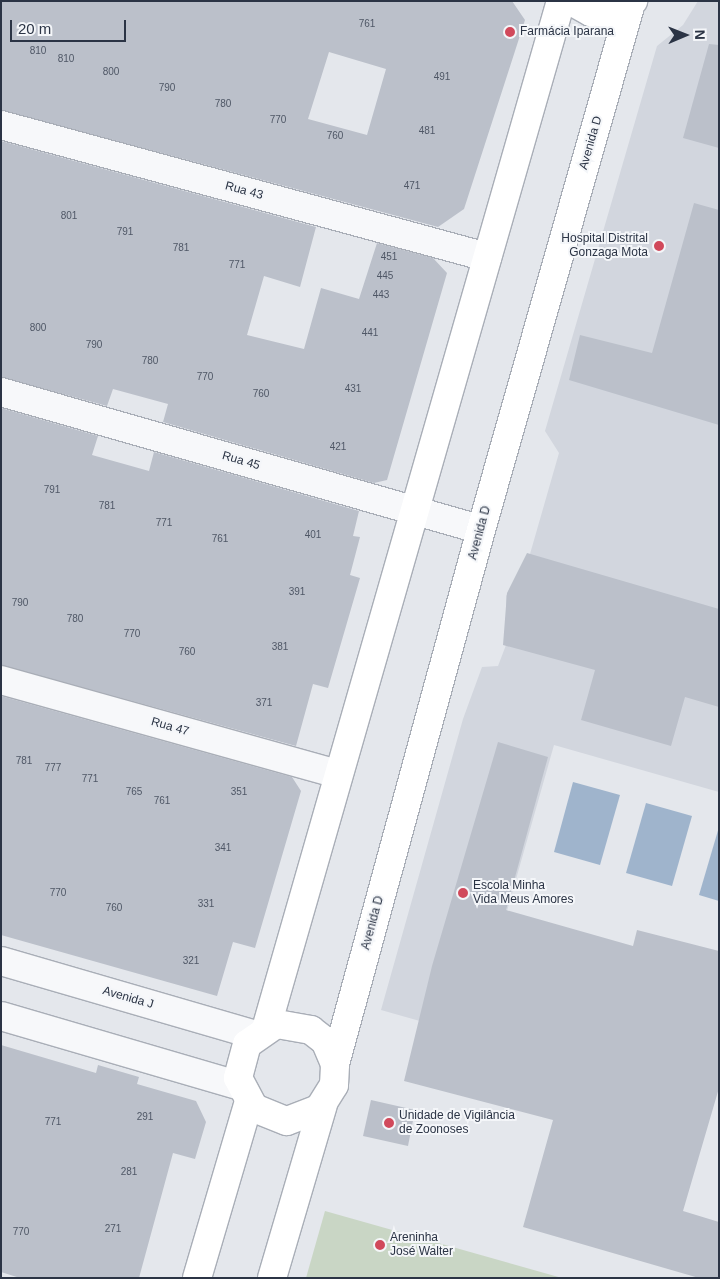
<!DOCTYPE html>
<meta charset="utf-8">
<style>
body{margin:0}
#map{position:relative;width:720px;height:1279px;overflow:hidden;background:#e4e7ec;font-family:Arial,sans-serif}
div>[style]{position:absolute}
[style*='--x']{left:calc(var(--x)*1px);top:calc(var(--y)*1px);width:calc(var(--w)*1px);rotate:calc(var(--a)*1deg)}
.built>*{inset:0;background:#d2d6de}
.green>*{inset:0;background:#c9d6c5}
.water>*{inset:0;background:#9fb4cc}
.building>*{inset:0;background:#bbc0ca}
.roads{filter:drop-shadow(1px 0 #a9aeb7) drop-shadow(-1px 0 #a9aeb7) drop-shadow(0 1px #a9aeb7) drop-shadow(0 -1px #a9aeb7)}
.minor>*{height:28px;margin:-14px;padding:0 14px;transform-origin:14px;border-radius:14px;background:#f7f8fa}
.tertiary>*{height:28px;margin:-14px;padding:0 14px;transform-origin:14px;border-radius:14px;background:#f7f8fa}
.secondary>*{height:28px;margin:-14px;padding:0 14px;transform-origin:14px;border-radius:14px;background:#fff}
.dots>*{width:14px;height:14px;translate:-50% -50%;box-sizing:border-box;border:2px solid #f4f6f9;border-radius:50%}
span{translate:-50% -50%;white-space:nowrap;text-align:center;line-height:1.15;-webkit-text-stroke:4px #f4f6f9;paint-order:stroke}
.number-label{font-size:10px;color:#4f5766}
.number-label span{-webkit-text-stroke-width:0}
.poi-label{font-size:12px;color:#2b3445}
.left{translate:0 -50%;text-align:left}
.right{translate:-100% -50%;text-align:right}
.street-label{font-size:12px;color:#2b3445}
.frame{position:absolute;inset:0;border:2px solid #2b3445;pointer-events:none}
.north{position:absolute;left:660px;top:10px;width:50px;height:50px;-webkit-text-stroke:4px #f4f6f9;paint-order:stroke;rotate:89deg;font-size:14px;font-weight:700;line-height:20px;text-align:center;color:#2b3445}
.north::after{content:'';display:block;margin:auto;width:18px;height:22px;background:#2b3445;clip-path:polygon(50% 0,100% 100%,50% 72%,0 100%)}
.scale{position:absolute;left:10px;top:20px;width:116px;height:22px;box-sizing:border-box;border:2px solid #2b3445;border-top:0;padding-left:6px;font-size:15px;line-height:18px;white-space:nowrap;color:#2b3445;-webkit-text-stroke:4px #f4f6f9;paint-order:stroke}
</style>
<div id="map">
<div class="built">
<div style="clip-path:polygon(698px 1px,719px 1px,719px 792px,554px 745px,507px 911px,596px 1071px,381px 1010px,463px 719px,482px 667px,498px 666px,506px 645px,506px 596px,530px 554px,559px 453px,545px 431px,657px 46px,683px 25px)"></div>
</div>
<div class="green">
<div style="clip-path:polygon(325px 1211px,562px 1278px,306px 1278px)"></div>
</div>
<div class="water">
<div style="clip-path:polygon(573px 782px,620px 795px,600px 865px,554px 852px)"></div>
<div style="clip-path:polygon(646px 803px,692px 816px,672px 886px,626px 873px)"></div>
<div style="clip-path:polygon(719px 827px,719px 901px,699px 895px)"></div>
</div>
<div class="building">
<div style="clip-path:polygon(evenodd,1px 1px,512px 1px,525px 20px,464px 209px,438px 227px,1px 110px,1px 1px,329px 52px,386px 69px,367px 135px,308px 119px,329px 52px)"></div>
<div style="clip-path:polygon(709px 44px,719px 45px,719px 148px,683px 138px)"></div>
<div style="clip-path:polygon(1px 141px,316px 227px,300px 287px,264px 276px,247px 335px,304px 349px,321px 288px,359px 299px,377px 243px,433px 258px,447px 273px,387px 480px,374px 483px,163px 422px,168px 404px,113px 389px,107px 406px,1px 377px)"></div>
<div style="clip-path:polygon(694px 203px,719px 210px,719px 425px,569px 380px,580px 335px,652px 353px)"></div>
<div style="clip-path:polygon(1px 408px,98px 436px,92px 455px,149px 471px,154px 452px,359px 511px,353px 536px,360px 537px,350px 575px,360px 578px,328px 688px,313px 684px,296px 746px,1px 665px)"></div>
<div style="clip-path:polygon(527px 553px,719px 609px,719px 707px,685px 697px,671px 746px,581px 720px,595px 670px,503px 645px,507px 593px)"></div>
<div style="clip-path:polygon(1px 696px,292px 777px,301px 791px,255px 948px,233px 942px,217px 996px,1px 935px)"></div>
<div style="clip-path:polygon(498px 742px,548px 757px,506px 910px,633px 946px,637px 930px,719px 951px,719px 1088px,683px 1211px,719px 1222px,719px 1278px,699px 1278px,523px 1227px,553px 1120px,404px 1081px,432px 966px)"></div>
<div style="clip-path:polygon(1px 1045px,96px 1073px,98px 1065px,139px 1077px,137px 1084px,196px 1101px,206px 1122px,195px 1159px,173px 1153px,139px 1278px,20px 1278px,1px 1272px)"></div>
<div style="clip-path:polygon(371px 1100px,415px 1110px,408px 1146px,363px 1136px)"></div>
</div>
<div class="roads">
<div class="minor">
<div style="--x:1;--y:125;--w:504;--a:15.2"></div>
<div style="--x:1;--y:392;--w:499;--a:16"></div>
<div style="--x:1;--y:680;--w:350;--a:15.6"></div>
</div>
<div class="tertiary">
<div style="--x:1;--y:961;--w:266;--a:16.2"></div>
<div style="--x:1;--y:1016;--w:250;--a:16.3"></div>
</div>
<div class="secondary">
<div style="--x:571;--y:1;--w:23;--a:29"></div>
<div style="--x:591;--y:12;--w:16;--a:4"></div>
<div style="--x:607;--y:13;--w:29;--a:-25"></div>
<div style="--x:266;--y:1029;--w:1069;--a:-73.99"></div>
<div style="--x:335;--y:1064;--w:25;--a:-113"></div>
<div style="--x:325;--y:1041;--w:18;--a:-142"></div>
<div style="--x:311;--y:1030;--w:36;--a:-170"></div>
<div style="--x:276;--y:1024;--w:35;--a:145"></div>
<div style="--x:247;--y:1044;--w:35;--a:105"></div>
<div style="--x:238;--y:1078;--w:34;--a:62"></div>
<div style="--x:254;--y:1108;--w:35;--a:22"></div>
<div style="--x:287;--y:1121;--w:34;--a:-21"></div>
<div style="--x:319;--y:1109;--w:28;--a:-58"></div>
<div style="--x:334;--y:1085;--w:21;--a:-87"></div>
<div style="--x:335;--y:1064;--w:554;--a:-74.71"></div>
<div style="--x:481;--y:530;--w:548;--a:-74.11"></div>
<div style="--x:197;--y:1278;--w:184;--a:-73.6"></div>
<div style="--x:272;--y:1278;--w:180;--a:-73.6"></div>
</div>
</div>
<div class="dots">
<div style="left:510px;top:32px;background:#d1495b"></div>
<div style="left:659px;top:246px;background:#d1495b"></div>
<div style="left:463px;top:893px;background:#d1495b"></div>
<div style="left:389px;top:1123px;background:#d1495b"></div>
<div style="left:380px;top:1245px;background:#d1495b"></div>
</div>
<div class="number-label">
<span style="left:367px;top:24px">761</span>
<span style="left:38px;top:51px">810</span>
<span style="left:66px;top:59px">810</span>
<span style="left:111px;top:72px">800</span>
<span style="left:442px;top:77px">491</span>
<span style="left:167px;top:88px">790</span>
<span style="left:223px;top:104px">780</span>
<span style="left:278px;top:120px">770</span>
<span style="left:427px;top:131px">481</span>
<span style="left:335px;top:136px">760</span>
<span style="left:412px;top:186px">471</span>
<span style="left:69px;top:216px">801</span>
<span style="left:125px;top:232px">791</span>
<span style="left:181px;top:248px">781</span>
<span style="left:389px;top:257px">451</span>
<span style="left:237px;top:265px">771</span>
<span style="left:385px;top:276px">445</span>
<span style="left:381px;top:295px">443</span>
<span style="left:38px;top:328px">800</span>
<span style="left:370px;top:333px">441</span>
<span style="left:94px;top:345px">790</span>
<span style="left:150px;top:361px">780</span>
<span style="left:205px;top:377px">770</span>
<span style="left:353px;top:389px">431</span>
<span style="left:261px;top:394px">760</span>
<span style="left:338px;top:447px">421</span>
<span style="left:52px;top:490px">791</span>
<span style="left:107px;top:506px">781</span>
<span style="left:164px;top:523px">771</span>
<span style="left:313px;top:535px">401</span>
<span style="left:220px;top:539px">761</span>
<span style="left:297px;top:592px">391</span>
<span style="left:20px;top:603px">790</span>
<span style="left:75px;top:619px">780</span>
<span style="left:132px;top:634px">770</span>
<span style="left:280px;top:647px">381</span>
<span style="left:187px;top:652px">760</span>
<span style="left:264px;top:703px">371</span>
<span style="left:24px;top:761px">781</span>
<span style="left:53px;top:768px">777</span>
<span style="left:90px;top:779px">771</span>
<span style="left:134px;top:792px">765</span>
<span style="left:239px;top:792px">351</span>
<span style="left:162px;top:801px">761</span>
<span style="left:223px;top:848px">341</span>
<span style="left:58px;top:893px">770</span>
<span style="left:206px;top:904px">331</span>
<span style="left:114px;top:908px">760</span>
<span style="left:191px;top:961px">321</span>
<span style="left:145px;top:1117px">291</span>
<span style="left:53px;top:1122px">771</span>
<span style="left:129px;top:1172px">281</span>
<span style="left:113px;top:1229px">271</span>
<span style="left:21px;top:1232px">770</span>
</div>
<div class="poi-label">
<span class="left" style="left:520px;top:32px">Farmácia Iparana</span>
<span class="right" style="left:648px;top:246px">Hospital Distrital<br>Gonzaga Mota</span>
<span class="left" style="left:473px;top:893px">Escola Minha<br>Vida Meus Amores</span>
<span class="left" style="left:399px;top:1123px">Unidade de Vigilância<br>de Zoonoses</span>
<span class="left" style="left:390px;top:1245px">Areninha<br>José Walter</span>
</div>
<div class="street-label">
<span style="left:591px;top:143px;rotate:-74deg">Avenida D</span>
<span style="left:244px;top:191px;rotate:15deg">Rua 43</span>
<span style="left:241px;top:461px;rotate:16deg">Rua 45</span>
<span style="left:480px;top:533px;rotate:-75deg">Avenida D</span>
<span style="left:170px;top:727px;rotate:16deg">Rua 47</span>
<span style="left:373px;top:923px;rotate:-75deg">Avenida D</span>
<span style="left:128px;top:998px;rotate:16deg">Avenida J</span>
</div>
<div class="frame"></div>
<div class="north">N</div>
<div class="scale">20 m</div>
</div>
